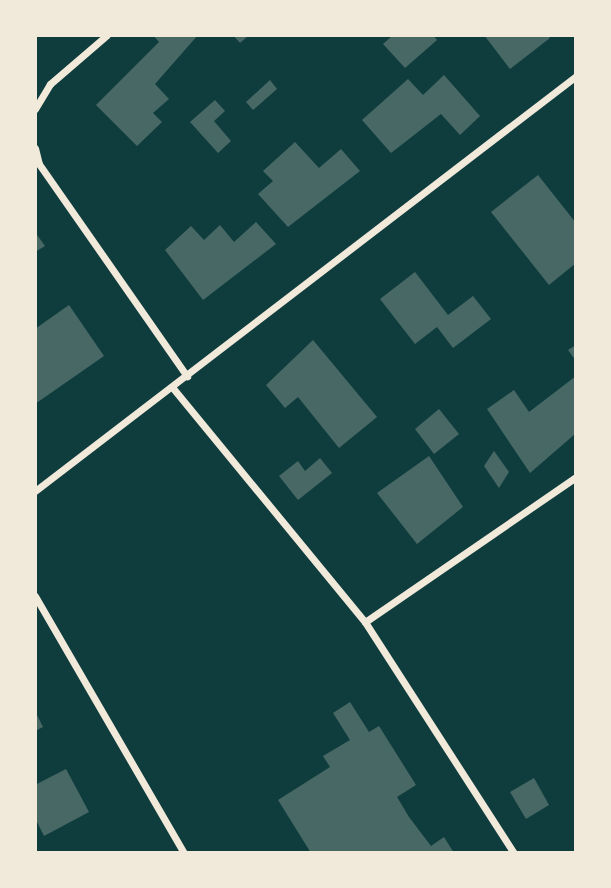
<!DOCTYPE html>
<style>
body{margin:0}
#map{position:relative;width:611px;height:888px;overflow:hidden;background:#0f3d3e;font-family:Mulish,sans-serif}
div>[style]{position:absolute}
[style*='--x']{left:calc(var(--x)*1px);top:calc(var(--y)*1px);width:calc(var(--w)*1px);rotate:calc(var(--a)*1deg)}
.building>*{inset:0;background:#486865}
.minor>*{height:7px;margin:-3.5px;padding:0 3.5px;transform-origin:3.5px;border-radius:3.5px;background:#f1e9da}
span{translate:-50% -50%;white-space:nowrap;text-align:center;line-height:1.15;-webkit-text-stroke:6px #f1e9da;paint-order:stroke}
.frame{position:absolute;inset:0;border:37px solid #f1e9da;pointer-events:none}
</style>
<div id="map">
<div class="building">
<div style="clip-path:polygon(153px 35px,198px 35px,155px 84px,169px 99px,153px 113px,162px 122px,137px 146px,96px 105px,159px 42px)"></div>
<div style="clip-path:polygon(233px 35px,249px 35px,240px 43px)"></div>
<div style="clip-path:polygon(393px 35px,433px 35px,437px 40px,405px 68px,383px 44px)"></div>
<div style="clip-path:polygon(484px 35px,548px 35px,550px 38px,510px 69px)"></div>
<div style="clip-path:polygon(444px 75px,480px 116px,460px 135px,441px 114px,391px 153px,362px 120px,408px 79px,423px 95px)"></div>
<div style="clip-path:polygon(270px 80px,277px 89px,253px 110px,246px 102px)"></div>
<div style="clip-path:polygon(215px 100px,225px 111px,214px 121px,231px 141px,218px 153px,190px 122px)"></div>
<div style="clip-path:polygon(295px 142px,319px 168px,341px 149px,360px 171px,288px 227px,258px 194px,273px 181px,263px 171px)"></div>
<div style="clip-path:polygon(538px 175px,576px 223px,576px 263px,549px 285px,491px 212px)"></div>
<div style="clip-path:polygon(256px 222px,276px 244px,203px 300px,165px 250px,191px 226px,204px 240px,220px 225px,234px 242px)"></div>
<div style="clip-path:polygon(35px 232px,45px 246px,35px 252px)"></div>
<div style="clip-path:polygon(415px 272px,448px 315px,473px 296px,491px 319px,453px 348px,437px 327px,415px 344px,380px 299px)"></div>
<div style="clip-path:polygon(69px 305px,104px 356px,35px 404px,35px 329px)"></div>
<div style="clip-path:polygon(313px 340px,377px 417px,339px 448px,298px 397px,285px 408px,266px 385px)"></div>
<div style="clip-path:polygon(576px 345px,576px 361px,568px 350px)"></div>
<div style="clip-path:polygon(576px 376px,575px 434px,530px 473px,487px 409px,514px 390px,529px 412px)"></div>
<div style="clip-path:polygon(439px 409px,459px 434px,434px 454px,415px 429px)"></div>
<div style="clip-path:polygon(494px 451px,509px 472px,499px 488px,484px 466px)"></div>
<div style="clip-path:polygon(429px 456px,463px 507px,417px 544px,377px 493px)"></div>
<div style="clip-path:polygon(320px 458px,332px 473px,298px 500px,279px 476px,298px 461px,305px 471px)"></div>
<div style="clip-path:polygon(350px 702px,369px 732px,379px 726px,416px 785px,397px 797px,409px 817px,431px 846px,444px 837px,454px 853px,311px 853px,278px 800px,330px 767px,323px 756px,350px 740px,333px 713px)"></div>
<div style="clip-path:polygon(35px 711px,43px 727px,35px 731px)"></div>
<div style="clip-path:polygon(66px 769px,89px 812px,44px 836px,35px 818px,35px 785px)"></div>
<div style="clip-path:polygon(534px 778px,549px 805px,526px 819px,510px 792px)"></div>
</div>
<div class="minor">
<div style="--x:35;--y:109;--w:29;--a:-59"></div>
<div style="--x:50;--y:84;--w:75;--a:-40.7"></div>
<div style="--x:35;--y:148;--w:16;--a:76"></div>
<div style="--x:39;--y:164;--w:259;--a:55.1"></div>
<div style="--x:172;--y:387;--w:304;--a:50.6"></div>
<div style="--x:365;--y:622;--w:275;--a:57.2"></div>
<div style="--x:35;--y:491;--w:682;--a:-37.49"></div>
<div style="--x:35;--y:596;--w:297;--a:59.9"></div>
<div style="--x:365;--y:622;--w:256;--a:-34.5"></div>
</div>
<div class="frame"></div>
</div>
